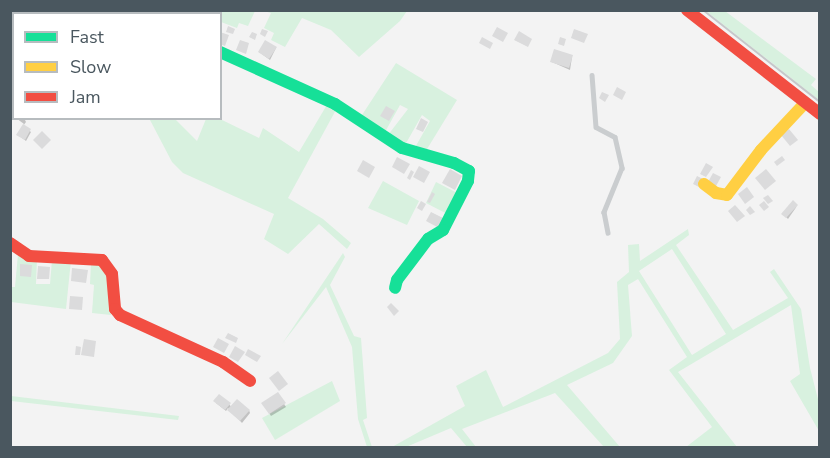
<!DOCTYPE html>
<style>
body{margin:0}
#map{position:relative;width:830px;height:458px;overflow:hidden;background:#f3f3f3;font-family:"Nunito Sans",sans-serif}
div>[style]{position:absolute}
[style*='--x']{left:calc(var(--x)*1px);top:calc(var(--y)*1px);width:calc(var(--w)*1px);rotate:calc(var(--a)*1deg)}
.green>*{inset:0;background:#d8f1df}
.shadow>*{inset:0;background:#0003}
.building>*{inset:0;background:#dbdbdc}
.lane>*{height:4.5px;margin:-2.25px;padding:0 2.25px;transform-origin:2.25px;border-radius:2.25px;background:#cacdcf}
.street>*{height:8px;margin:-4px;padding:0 4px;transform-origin:4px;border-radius:4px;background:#cacdcf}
.fast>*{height:12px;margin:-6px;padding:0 6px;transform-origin:6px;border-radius:6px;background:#16e098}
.slow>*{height:12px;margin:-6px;padding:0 6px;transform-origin:6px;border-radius:6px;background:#ffcf43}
.jam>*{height:12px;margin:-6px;padding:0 6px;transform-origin:6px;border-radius:6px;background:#f24e42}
.rail>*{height:2px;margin:-1px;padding:0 1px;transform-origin:1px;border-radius:1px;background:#c6c8ca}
span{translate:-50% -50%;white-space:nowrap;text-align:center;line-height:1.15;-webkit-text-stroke:6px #fff;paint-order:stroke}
.frame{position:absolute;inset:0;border:12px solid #4a575f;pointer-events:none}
.legend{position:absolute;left:12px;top:12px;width:210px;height:108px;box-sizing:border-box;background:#fff;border:2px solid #b7bcbf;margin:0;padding:8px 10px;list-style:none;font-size:18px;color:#4a575f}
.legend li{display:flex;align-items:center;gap:12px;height:30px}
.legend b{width:30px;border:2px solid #b7bcbf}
</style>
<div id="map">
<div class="green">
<div style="clip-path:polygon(189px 11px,255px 10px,255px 11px,248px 26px,239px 23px,237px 28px,221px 22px,220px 14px,205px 11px,203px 13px,188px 13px)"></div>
<div style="clip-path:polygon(264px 11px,406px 10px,407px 11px,400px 21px,359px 57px,331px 30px,302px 18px,285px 47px,271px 40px,274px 33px,264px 28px,271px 13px)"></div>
<div style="clip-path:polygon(706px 11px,725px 11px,816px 79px,811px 85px,819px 92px,819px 100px)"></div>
<div style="clip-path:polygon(396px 63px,457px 100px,424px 154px,413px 151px,430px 121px,422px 115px,405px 145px,388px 135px,408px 109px,400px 105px,385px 132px,360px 118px)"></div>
<div style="clip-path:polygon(328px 103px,337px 108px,288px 198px,323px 219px,351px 243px,347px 249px,319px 224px,288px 254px,264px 239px,274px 214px,183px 173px,172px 162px,150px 120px,175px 119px,197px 141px,206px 119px,220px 119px,259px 138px,263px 128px,299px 152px)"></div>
<div style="clip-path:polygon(383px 181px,419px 201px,407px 225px,368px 208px)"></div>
<div style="clip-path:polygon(436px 182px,463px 196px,453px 217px,426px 203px)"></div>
<div style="clip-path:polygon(evenodd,688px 229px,689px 235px,676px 245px,733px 330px,788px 298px,770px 272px,774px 269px,801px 309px,810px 368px,819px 403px,819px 431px,790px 381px,800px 374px,791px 305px,678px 372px,737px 447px,686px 447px,712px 427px,669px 370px,687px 357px,638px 279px,628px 285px,632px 336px,613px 363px,567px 385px,620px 447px,604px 447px,555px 393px,462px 429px,476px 447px,467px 447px,451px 428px,406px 447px,392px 447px,465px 406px,456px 386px,486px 370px,503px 407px,608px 353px,620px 339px,617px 282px,629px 272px,628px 245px,639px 244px,640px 261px,688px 229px,672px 249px,726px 334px,692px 355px,639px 271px,672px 249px)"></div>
<div style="clip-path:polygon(343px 253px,345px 257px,330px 285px,354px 336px,361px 338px,367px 418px,363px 420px,372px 447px,367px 447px,358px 419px,352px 347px,326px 287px,282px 344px)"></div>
<div style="clip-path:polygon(18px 254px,37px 259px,36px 284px,50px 284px,52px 260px,71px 260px,66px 309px,11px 302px,10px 277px,11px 287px,15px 287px)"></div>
<div style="clip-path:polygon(91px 263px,103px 266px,111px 287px,111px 315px,92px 313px,94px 285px,90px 284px)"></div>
<div style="clip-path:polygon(332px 381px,340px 401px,275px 440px,262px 418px)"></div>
<div style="clip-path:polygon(11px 396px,179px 416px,178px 420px,11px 401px)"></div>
</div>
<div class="shadow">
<div style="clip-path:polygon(93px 10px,103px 10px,103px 11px,102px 14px,92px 14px)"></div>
<div style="clip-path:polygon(276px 48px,270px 60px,259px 52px)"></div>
<div style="clip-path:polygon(572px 57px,570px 70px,552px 62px)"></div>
<div style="clip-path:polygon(16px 118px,25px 120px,26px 122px,23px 126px,31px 132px,26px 141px,18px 135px,24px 124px)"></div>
<div style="clip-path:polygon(797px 206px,788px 219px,784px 215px)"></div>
<div style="clip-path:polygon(10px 262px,12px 264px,11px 276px,10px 276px)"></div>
<div style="clip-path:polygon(278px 394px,286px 407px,271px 416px,263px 403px)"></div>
<div style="clip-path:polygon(216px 403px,229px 404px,232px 408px,249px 410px,250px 413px,242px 423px,228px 408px,226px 411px)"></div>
</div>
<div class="building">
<div style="clip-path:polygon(12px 10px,18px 10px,24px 14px,14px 14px,14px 22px,10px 21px)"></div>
<div style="clip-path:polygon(171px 10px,178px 10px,179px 14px,164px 14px)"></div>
<div style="clip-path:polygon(228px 26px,235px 29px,233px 34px,226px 32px)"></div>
<div style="clip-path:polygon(497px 27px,508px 33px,503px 42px,492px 36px)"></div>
<div style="clip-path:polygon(262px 29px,268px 31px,265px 37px,260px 34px)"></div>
<div style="clip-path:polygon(574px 29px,588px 34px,584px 43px,571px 38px)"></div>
<div style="clip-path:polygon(519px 31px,532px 39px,528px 47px,514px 40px)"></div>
<div style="clip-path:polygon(220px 32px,229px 35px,225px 46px,220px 44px)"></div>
<div style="clip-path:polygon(252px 32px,257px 34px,255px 40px,249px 37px)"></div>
<div style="clip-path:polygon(482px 37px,493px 43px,490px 49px,479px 43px)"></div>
<div style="clip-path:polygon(560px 37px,566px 39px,564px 46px,558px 44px)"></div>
<div style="clip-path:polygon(240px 40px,249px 43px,246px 54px,236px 50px)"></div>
<div style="clip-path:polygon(265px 40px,277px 47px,269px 59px,258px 52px)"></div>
<div style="clip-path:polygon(554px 49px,573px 55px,569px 68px,550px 62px)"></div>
<div style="clip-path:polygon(617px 87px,626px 92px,622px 100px,613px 95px)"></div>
<div style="clip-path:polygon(602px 92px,609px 95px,605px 102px,599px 98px)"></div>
<div style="clip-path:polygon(386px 106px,395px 111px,389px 121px,380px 116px)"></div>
<div style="clip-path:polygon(421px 118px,428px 122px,423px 132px,416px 129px)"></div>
<div style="clip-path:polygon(23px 124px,31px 129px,25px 140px,16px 135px)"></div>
<div style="clip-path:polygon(789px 129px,798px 140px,790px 146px,781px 135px)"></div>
<div style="clip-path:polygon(42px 131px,51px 140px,42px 149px,33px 140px)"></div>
<div style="clip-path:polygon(782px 156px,785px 160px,777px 166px,774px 162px)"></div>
<div style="clip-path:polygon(397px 157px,410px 164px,404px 174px,392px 167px)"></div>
<div style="clip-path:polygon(363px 160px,375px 167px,369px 178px,357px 171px)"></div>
<div style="clip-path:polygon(706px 163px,713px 167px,706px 177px,700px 174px)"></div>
<div style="clip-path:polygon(419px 166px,430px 172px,424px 183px,413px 177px)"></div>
<div style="clip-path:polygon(450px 169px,462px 176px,455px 190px,442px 183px)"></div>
<div style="clip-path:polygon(766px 169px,776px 181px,765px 190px,755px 178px)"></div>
<div style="clip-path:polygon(411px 170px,414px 172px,410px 180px,407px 178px)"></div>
<div style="clip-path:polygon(713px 173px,721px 177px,716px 186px,708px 182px)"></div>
<div style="clip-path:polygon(697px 176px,703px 179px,699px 187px,693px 184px)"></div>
<div style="clip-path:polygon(747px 187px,754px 197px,745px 204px,738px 194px)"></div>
<div style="clip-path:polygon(432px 192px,435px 194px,430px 203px,427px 202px)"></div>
<div style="clip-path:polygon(768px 195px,773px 201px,768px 204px,763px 198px)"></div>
<div style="clip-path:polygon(793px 200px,798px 205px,786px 218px,781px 214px)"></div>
<div style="clip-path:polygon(421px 201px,426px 204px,422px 211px,417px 208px)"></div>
<div style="clip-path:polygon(764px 201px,769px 207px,764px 211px,759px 205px)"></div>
<div style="clip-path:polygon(735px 205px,745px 216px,737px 222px,728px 211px)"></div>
<div style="clip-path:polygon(750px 206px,755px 212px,750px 215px,746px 210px)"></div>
<div style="clip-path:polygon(431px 212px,445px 219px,439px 228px,426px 221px)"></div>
<div style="clip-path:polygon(20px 264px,32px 265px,31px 277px,20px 276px)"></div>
<div style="clip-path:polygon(38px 266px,50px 267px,49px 279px,37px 279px)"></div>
<div style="clip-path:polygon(72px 268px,88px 270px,86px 283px,71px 281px)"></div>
<div style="clip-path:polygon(70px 296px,83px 297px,82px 310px,69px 309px)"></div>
<div style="clip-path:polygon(391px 303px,399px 311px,394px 316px,387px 307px)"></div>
<div style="clip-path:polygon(228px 333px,238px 338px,236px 343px,225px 338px)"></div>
<div style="clip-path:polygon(218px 338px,229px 344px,224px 353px,213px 347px)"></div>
<div style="clip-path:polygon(84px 339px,96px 341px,94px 357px,81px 355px)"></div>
<div style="clip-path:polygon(76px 346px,81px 347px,80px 355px,75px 355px)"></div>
<div style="clip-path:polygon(235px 346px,245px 352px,238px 362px,229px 357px)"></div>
<div style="clip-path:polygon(248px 349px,261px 356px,257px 362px,245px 355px)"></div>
<div style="clip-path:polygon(278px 371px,288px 384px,279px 391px,269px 378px)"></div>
<div style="clip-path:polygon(278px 392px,286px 403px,269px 414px,261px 403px)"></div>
<div style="clip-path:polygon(219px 394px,231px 403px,225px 410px,213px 401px)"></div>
<div style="clip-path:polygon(237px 399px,250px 410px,240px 421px,227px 410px)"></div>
</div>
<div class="lane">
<div style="--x:592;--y:75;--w:52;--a:85.6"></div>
<div style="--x:596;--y:127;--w:21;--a:28"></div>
<div style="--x:615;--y:137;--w:32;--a:77"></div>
<div style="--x:622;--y:168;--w:48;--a:112.2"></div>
<div style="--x:604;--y:212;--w:21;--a:79"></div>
</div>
<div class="street">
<div style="--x:155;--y:10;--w:4;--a:63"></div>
<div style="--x:42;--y:14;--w:4;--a:-63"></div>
<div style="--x:10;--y:77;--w:7;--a:-56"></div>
</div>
<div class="fast">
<div style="--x:220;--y:52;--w:126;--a:24.3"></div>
<div style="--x:335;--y:104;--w:80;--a:33.3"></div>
<div style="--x:402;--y:148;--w:54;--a:16.1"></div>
<div style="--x:454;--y:163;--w:17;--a:28"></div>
<div style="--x:469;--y:171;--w:10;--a:96"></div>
<div style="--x:468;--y:181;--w:55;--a:117"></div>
<div style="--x:443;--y:230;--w:17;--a:149"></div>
<div style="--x:428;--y:239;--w:51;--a:127.1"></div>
<div style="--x:397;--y:280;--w:8;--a:104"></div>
</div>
<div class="slow">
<div style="--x:704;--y:184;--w:15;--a:37"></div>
<div style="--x:716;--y:193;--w:11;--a:10"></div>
<div style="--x:727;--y:195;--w:56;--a:-52.9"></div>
<div style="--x:761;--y:150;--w:64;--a:-46.9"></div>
</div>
<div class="jam">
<div style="--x:687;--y:10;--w:169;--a:38"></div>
<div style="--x:10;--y:243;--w:23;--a:34"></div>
<div style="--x:29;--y:256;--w:73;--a:3.1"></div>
<div style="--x:102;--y:260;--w:17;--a:54"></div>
<div style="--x:112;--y:274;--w:35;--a:85"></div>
<div style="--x:115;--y:309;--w:8;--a:50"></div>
<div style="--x:120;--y:315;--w:113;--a:24.5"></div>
<div style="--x:223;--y:362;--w:33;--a:35"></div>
</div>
<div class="rail">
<div style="--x:703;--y:10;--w:149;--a:38.2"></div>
</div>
<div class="frame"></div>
<ul class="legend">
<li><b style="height:8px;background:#16e098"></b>Fast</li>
<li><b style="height:8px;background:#ffcf43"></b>Slow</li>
<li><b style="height:8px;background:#f24e42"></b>Jam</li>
</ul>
</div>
